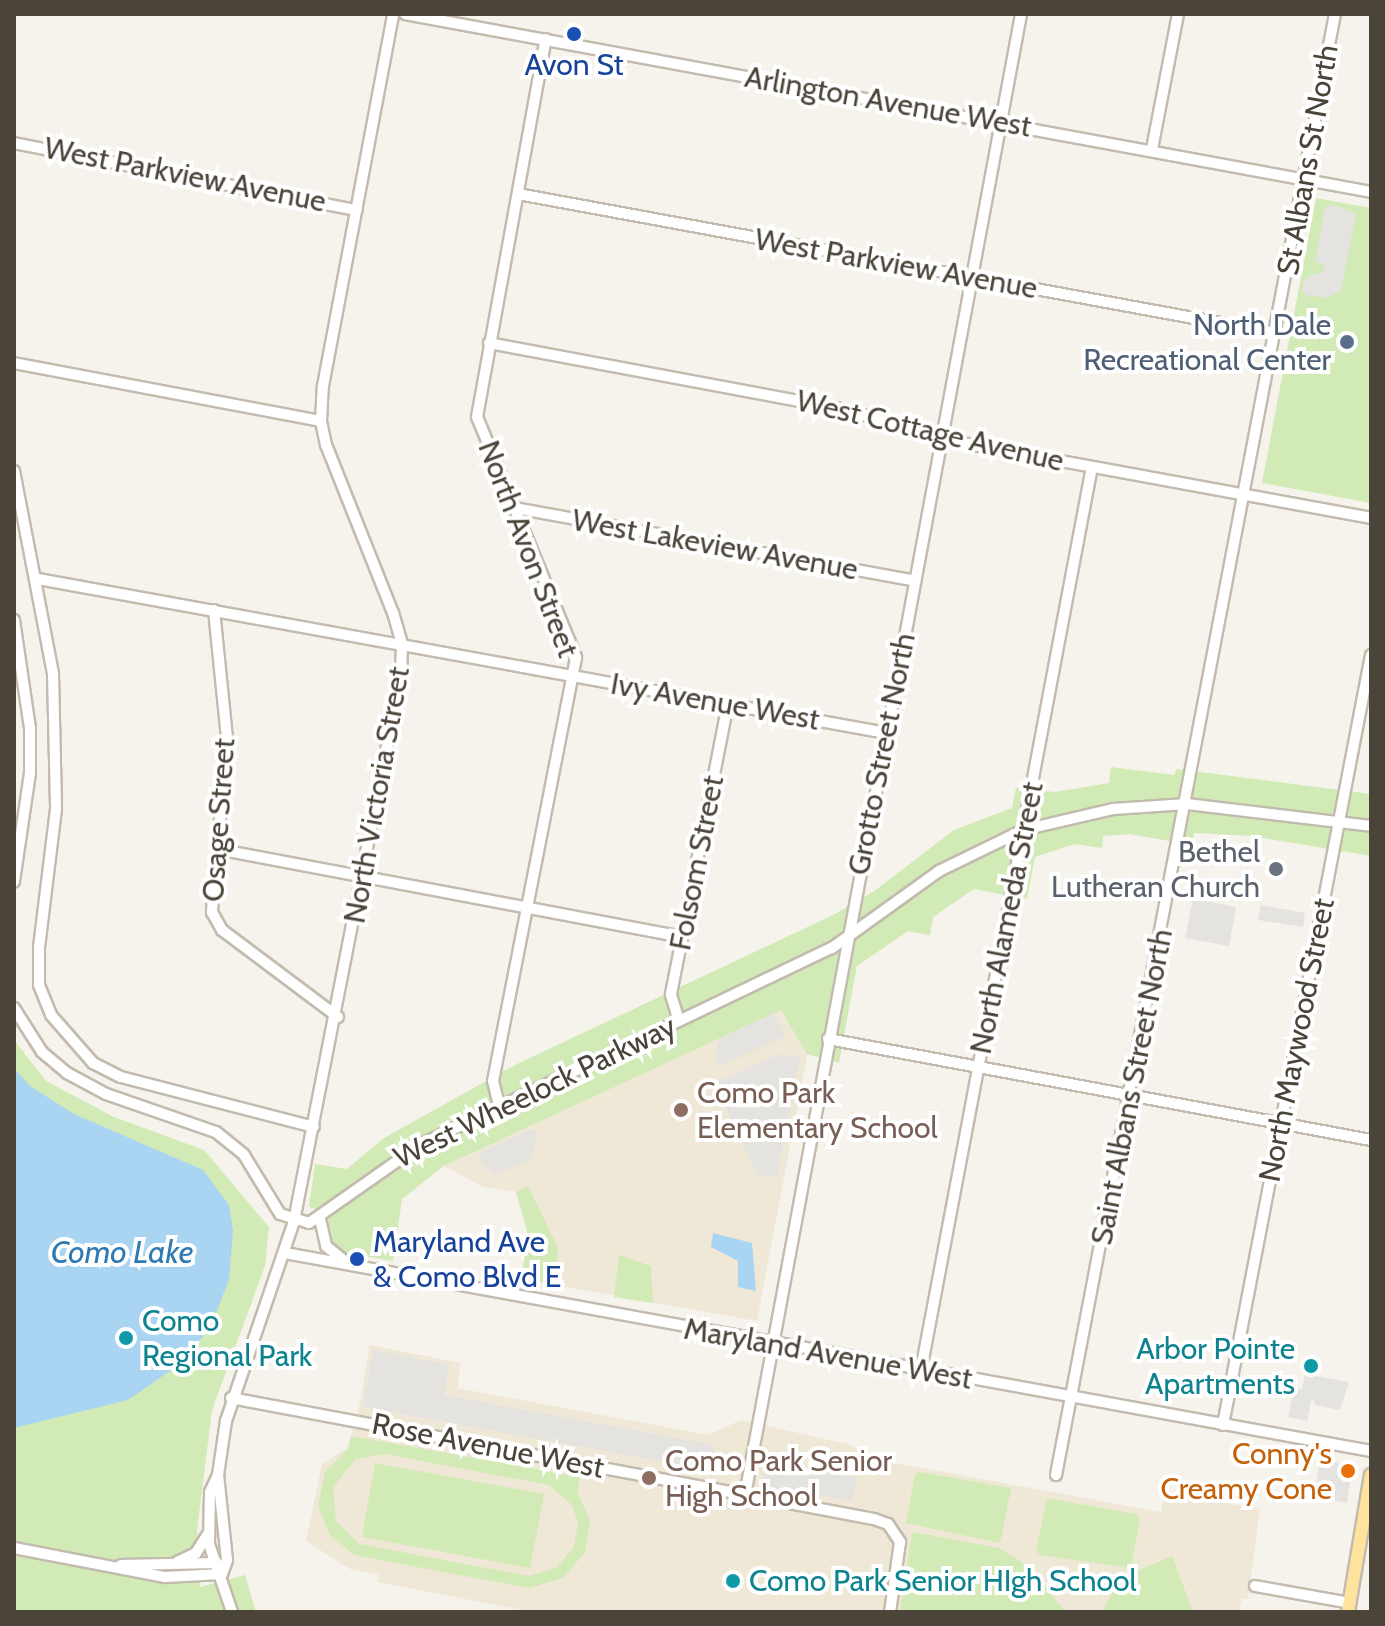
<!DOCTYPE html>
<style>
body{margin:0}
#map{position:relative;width:1385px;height:1626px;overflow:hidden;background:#f6f3ec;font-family:Cabin,sans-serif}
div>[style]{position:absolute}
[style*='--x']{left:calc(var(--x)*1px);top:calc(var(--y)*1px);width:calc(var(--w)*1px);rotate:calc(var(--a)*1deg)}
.education>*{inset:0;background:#efe8d6}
.green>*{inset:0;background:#d2eab5}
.parking>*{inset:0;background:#e5e3e0}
.water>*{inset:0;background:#a9d4f2}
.roads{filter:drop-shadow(2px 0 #c2bbae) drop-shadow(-2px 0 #c2bbae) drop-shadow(0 2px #c2bbae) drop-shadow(0 -2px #c2bbae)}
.minor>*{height:10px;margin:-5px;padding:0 5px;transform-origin:5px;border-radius:5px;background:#fff}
.major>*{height:12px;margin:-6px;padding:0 6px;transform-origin:6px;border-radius:6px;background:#ffe39c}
.dots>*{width:22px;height:22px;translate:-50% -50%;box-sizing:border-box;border:4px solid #fff;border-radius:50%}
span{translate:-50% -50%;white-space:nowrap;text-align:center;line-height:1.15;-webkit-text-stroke:8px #fff;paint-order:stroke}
.transit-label{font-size:30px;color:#164399}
.left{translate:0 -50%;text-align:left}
.street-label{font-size:30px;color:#4b4439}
.service-label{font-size:30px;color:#4e5e75}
.right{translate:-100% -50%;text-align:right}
.worship-label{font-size:30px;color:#5b616d}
.education-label{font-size:30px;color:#785e54}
.culture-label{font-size:30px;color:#0d838f}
.food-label{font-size:30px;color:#c56008}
.water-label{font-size:32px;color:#2e7ab2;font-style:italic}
.frame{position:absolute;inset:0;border:16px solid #4b4439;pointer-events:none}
</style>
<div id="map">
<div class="education">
<div style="clip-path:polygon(819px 992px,757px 1321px,522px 1279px,527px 1231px,516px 1192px,483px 1187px,444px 1166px)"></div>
<div style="clip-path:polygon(370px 1345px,461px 1363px,457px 1388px,708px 1435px,741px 1420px,847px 1444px,879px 1460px,1161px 1512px,1165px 1492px,1260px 1509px,1248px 1599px,1242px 1598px,1239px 1612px,532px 1612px,378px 1582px,379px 1575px,350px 1569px,306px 1541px,322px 1464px,347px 1448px,357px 1419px)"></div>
</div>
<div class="green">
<div style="clip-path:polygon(1316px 198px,1371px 208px,1371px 503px,1262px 483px)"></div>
<div style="clip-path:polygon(1111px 767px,1174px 775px,1177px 769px,1371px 794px,1371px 856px,1251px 836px,1194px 833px,1192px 845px,1130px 834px,1103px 836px,1102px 848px,1075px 844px,1035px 857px,1027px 899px,974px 889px,933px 917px,930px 935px,908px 931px,857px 966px,839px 1063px,807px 1054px,781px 1010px,444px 1166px,402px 1199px,393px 1261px,338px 1252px,332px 1246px,329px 1226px,318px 1210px,309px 1207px,315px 1164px,347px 1169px,384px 1138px,515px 1065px,835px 914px,873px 892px,954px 830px,1012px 808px,1016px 788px,1055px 792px,1109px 783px)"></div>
<div style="clip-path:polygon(14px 1040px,46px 1081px,114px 1117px,204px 1150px,269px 1227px,265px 1266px,212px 1410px,197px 1531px,200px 1587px,245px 1575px,256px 1612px,14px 1612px)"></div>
<div style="clip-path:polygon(528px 1186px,558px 1248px,555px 1285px,522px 1279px,527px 1231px,516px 1192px)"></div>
<div style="clip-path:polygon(619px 1255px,651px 1266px,653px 1303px,614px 1297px)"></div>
<div style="clip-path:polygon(evenodd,351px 1436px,580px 1477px,577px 1491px,590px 1521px,585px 1552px,563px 1578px,529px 1588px,354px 1555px,330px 1535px,318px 1506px,325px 1472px,349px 1448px,351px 1436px,385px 1454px,549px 1485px,572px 1505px,578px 1523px,574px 1547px,556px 1568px,529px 1576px,359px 1544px,336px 1521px,333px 1487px,356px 1459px,385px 1454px)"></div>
<div style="clip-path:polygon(375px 1463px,544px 1494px,530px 1568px,362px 1537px)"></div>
<div style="clip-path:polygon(920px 1472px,1011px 1488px,1000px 1543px,906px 1523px,915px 1474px)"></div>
<div style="clip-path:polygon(1047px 1498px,1136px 1514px,1140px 1519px,1131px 1568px,1040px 1555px,1036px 1550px)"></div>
<div style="clip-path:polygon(912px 1532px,999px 1548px,1031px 1568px,1065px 1612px,900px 1612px)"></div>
<div style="clip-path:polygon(1172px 1556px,1193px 1612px,1102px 1612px,1121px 1578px)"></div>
</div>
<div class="parking">
<div style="clip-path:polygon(1335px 205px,1356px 214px,1341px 291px,1326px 298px,1307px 295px,1302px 291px,1304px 279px,1323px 271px,1324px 264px,1315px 262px,1325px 207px)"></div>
<div style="clip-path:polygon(1193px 899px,1236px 907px,1229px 946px,1185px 938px)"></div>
<div style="clip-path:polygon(1261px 905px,1305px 913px,1303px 927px,1258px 920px)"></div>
<div style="clip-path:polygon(774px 1013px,785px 1036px,719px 1067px,715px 1059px,719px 1039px)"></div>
<div style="clip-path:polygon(781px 1054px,800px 1057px,777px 1176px,757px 1176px,714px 1083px)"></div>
<div style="clip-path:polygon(529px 1130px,537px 1131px,532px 1158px,495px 1175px,478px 1160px,482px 1152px)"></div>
<div style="clip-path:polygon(373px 1350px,449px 1365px,444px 1395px,714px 1445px,714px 1456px,727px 1468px,727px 1473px,363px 1407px)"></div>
<div style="clip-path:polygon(1305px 1374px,1349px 1382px,1340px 1410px,1315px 1405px,1312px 1397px,1307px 1421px,1288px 1417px,1294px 1388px,1302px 1389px)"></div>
<div style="clip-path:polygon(766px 1460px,857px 1477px,852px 1501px,761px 1486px)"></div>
<div style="clip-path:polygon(1320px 1460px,1343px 1463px,1341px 1475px,1351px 1477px,1347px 1503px,1314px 1497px)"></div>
</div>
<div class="water">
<div style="clip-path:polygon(14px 1068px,30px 1086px,74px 1114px,203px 1170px,229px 1205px,233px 1231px,229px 1280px,210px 1328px,180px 1364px,128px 1400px,14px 1428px)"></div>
<div style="clip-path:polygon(713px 1233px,752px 1243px,756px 1291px,738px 1287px,738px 1261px,711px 1247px)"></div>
</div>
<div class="roads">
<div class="minor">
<div style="--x:405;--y:14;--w:982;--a:10.44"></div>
<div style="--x:14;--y:143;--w:349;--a:11.1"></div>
<div style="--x:1152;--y:149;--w:137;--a:-79.1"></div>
<div style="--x:518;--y:194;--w:770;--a:10.4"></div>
<div style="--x:489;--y:343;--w:368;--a:10.6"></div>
<div style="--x:851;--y:411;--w:94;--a:17.3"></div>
<div style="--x:941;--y:439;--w:437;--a:10.4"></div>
<div style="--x:14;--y:363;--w:312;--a:10.7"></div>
<div style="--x:14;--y:471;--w:207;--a:79.1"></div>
<div style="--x:53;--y:674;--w:135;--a:88.7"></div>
<div style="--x:56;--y:809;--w:140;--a:97"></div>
<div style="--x:39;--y:948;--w:37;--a:90"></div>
<div style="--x:39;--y:985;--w:32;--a:68"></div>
<div style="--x:51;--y:1015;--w:64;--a:48.8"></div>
<div style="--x:93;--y:1063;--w:31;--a:27"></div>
<div style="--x:121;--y:1077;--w:199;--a:14.5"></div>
<div style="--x:515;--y:508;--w:407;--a:10.3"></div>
<div style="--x:38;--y:579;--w:862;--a:10.29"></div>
<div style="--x:214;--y:610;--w:130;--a:84.2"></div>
<div style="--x:227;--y:739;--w:174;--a:95"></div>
<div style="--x:212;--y:912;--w:21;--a:61"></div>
<div style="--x:222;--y:930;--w:145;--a:36.9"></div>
<div style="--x:14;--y:620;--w:110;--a:81.6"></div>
<div style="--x:30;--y:729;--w:44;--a:90"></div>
<div style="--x:30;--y:773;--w:110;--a:98.4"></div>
<div style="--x:217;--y:849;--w:473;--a:10.7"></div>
<div style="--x:14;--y:1008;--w:52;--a:57.5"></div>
<div style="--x:42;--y:1052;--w:33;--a:40"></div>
<div style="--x:67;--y:1073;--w:44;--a:28.3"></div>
<div style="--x:106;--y:1094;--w:116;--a:19.1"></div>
<div style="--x:216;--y:1132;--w:36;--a:39"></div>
<div style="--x:244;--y:1155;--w:69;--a:58.6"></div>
<div style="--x:280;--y:1214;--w:30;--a:17"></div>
<div style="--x:309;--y:1223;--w:136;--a:-35.1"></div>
<div style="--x:420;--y:1145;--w:457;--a:-25.6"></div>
<div style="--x:832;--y:948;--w:132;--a:-35.7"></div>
<div style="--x:939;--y:871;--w:93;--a:-26"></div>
<div style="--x:1023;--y:830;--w:92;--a:-13.1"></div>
<div style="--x:1113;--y:809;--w:74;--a:-3.9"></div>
<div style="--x:1187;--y:804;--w:185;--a:6.8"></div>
<div style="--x:679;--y:1021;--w:28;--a:-107"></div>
<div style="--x:671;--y:994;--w:296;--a:-78.9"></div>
<div style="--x:828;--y:1039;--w:552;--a:10.54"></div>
<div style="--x:499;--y:1105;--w:25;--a:-104"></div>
<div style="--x:493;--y:1081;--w:432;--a:-78.9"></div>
<div style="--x:576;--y:657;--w:260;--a:-112.4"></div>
<div style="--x:477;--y:417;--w:384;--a:-79.7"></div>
<div style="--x:320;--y:1219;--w:28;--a:77"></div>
<div style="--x:326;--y:1246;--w:26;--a:39"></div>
<div style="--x:285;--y:1253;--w:1104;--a:10.33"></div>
<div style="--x:921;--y:1370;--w:919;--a:-79.28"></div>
<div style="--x:231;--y:1398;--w:654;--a:10.66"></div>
<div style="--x:874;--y:1519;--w:15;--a:20"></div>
<div style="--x:888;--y:1524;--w:22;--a:56"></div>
<div style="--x:900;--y:1542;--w:71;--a:98.1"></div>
<div style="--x:1223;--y:1425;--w:784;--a:-79.12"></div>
<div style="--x:218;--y:1475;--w:19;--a:115"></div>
<div style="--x:210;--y:1492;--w:52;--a:91.1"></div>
<div style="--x:209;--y:1544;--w:72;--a:71.3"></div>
<div style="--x:1056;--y:1475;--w:1487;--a:-79.19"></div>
<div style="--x:745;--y:1495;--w:1506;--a:-79.44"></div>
<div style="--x:14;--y:1548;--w:154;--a:10.9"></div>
<div style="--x:165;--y:1577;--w:57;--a:-3"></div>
<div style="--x:177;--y:1562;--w:21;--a:-25"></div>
<div style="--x:196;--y:1553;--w:22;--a:-58"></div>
<div style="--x:121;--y:1565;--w:96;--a:-1.2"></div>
<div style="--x:222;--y:1574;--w:15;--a:-70"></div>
<div style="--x:227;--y:1560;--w:85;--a:-96"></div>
<div style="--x:218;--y:1475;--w:55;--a:-81.6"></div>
<div style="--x:226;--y:1421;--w:211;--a:-71.2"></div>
<div style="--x:294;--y:1221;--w:557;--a:-78.93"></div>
<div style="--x:401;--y:674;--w:30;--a:-88"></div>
<div style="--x:402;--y:644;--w:32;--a:-106"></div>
<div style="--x:393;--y:613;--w:181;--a:-111.7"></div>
<div style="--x:326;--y:445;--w:25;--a:-102"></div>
<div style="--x:321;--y:421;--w:35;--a:-87"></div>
<div style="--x:323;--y:386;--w:379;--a:-79.3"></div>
<div style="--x:1255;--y:1586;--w:97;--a:10.1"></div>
</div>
<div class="major">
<div style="--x:1348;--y:1612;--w:139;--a:-80.5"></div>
</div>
</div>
<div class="dots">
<div style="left:574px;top:34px;background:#1a4fb4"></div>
<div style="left:1347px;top:342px;background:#5c6f8a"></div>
<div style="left:1276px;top:869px;background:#6b7280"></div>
<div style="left:681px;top:1110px;background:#8d6e63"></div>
<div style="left:357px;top:1259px;background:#1a4fb4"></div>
<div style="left:126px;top:1338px;background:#0f9aa8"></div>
<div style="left:1311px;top:1366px;background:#0f9aa8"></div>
<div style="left:1348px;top:1471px;background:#e8710a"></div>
<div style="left:649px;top:1478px;background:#8d6e63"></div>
<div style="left:733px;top:1581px;background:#0f9aa8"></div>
</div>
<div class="transit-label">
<span style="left:574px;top:65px">Avon St</span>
<span class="left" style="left:373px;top:1259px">Maryland Ave<br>&amp; Como Blvd E</span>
</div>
<div class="street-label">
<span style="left:888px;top:102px;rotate:10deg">Arlington Avenue West</span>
<span style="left:1308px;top:160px;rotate:-80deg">St Albans St North</span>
<span style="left:185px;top:175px;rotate:11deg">West Parkview Avenue</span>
<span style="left:896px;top:264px;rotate:10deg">West Parkview Avenue</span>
<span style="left:930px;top:431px;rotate:13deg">West Cottage Avenue</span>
<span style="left:715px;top:545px;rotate:10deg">West Lakeview Avenue</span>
<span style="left:528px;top:549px;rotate:69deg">North Avon Street</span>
<span style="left:715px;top:702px;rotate:10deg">Ivy Avenue West</span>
<span style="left:882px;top:754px;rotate:-79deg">Grotto Street North</span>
<span style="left:377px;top:795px;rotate:-80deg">North Victoria Street</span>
<span style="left:219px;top:820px;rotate:-86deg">Osage Street</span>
<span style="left:697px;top:863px;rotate:-79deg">Folsom Street</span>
<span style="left:1007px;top:918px;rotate:-79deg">North Alameda Street</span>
<span style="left:1297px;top:1040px;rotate:-79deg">North Maywood Street</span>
<span style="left:1132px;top:1087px;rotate:-79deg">Saint Albans Street North</span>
<span style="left:535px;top:1092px;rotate:-26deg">West Wheelock Parkway</span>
<span style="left:828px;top:1354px;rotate:10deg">Maryland Avenue West</span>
<span style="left:488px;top:1446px;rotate:11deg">Rose Avenue West</span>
</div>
<div class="service-label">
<span class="right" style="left:1331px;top:342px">North Dale<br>Recreational Center</span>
</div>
<div class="worship-label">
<span class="right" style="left:1260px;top:869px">Bethel<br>Lutheran Church</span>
</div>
<div class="education-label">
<span class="left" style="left:697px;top:1110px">Como Park<br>Elementary School</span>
<span class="left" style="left:665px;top:1478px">Como Park Senior<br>High School</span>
</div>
<div class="culture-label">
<span class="left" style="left:142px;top:1338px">Como<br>Regional Park</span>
<span class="right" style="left:1295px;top:1366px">Arbor Pointe<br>Apartments</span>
<span class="left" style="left:749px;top:1581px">Como Park Senior HIgh School</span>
</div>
<div class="food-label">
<span class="right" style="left:1332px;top:1471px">Conny's<br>Creamy Cone</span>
</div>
<div class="water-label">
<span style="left:122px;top:1252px">Como Lake</span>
</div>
<div class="frame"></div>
</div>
